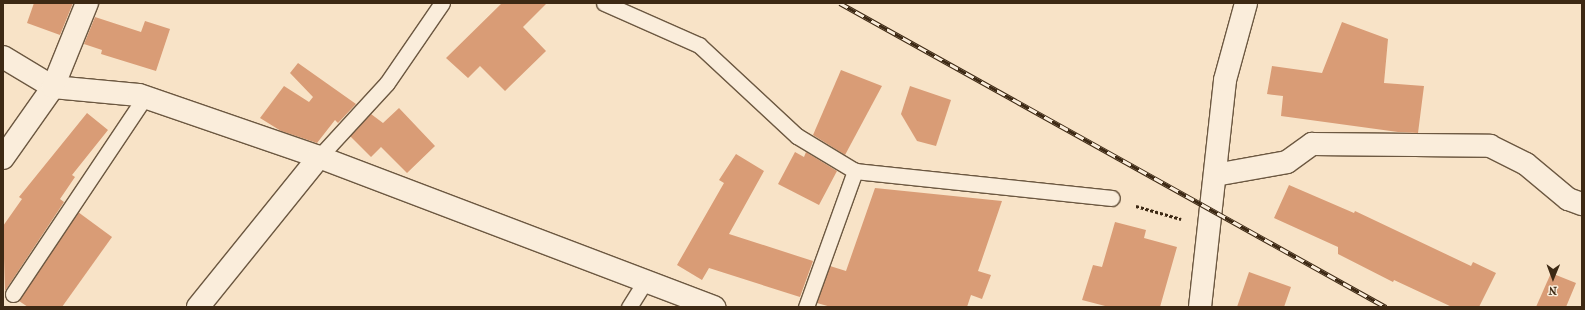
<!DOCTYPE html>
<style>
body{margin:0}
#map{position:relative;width:1585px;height:310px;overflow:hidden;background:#f8e3c7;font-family:"IM FELL French Canon",serif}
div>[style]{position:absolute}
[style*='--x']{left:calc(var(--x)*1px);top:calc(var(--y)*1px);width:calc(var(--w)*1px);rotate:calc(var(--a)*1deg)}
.building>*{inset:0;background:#d99c76}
.path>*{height:2.5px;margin-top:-1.25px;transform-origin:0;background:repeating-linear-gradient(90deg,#3d2914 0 3px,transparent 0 5px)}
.roads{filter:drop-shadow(1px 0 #6c5841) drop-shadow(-1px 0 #6c5841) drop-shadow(0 1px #6c5841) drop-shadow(0 -1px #6c5841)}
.lane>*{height:15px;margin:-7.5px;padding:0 7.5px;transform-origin:7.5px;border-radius:7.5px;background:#faeddb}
.street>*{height:22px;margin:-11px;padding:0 11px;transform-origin:11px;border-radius:11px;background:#faeddb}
.rail>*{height:4.5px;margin-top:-2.25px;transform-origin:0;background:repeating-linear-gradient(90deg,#faeddb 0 9px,#3d2914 0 18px);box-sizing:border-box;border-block:1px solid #3d2914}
span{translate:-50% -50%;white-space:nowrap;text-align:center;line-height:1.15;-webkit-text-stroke:4px #faeddb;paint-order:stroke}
.frame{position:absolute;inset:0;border:4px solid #3d2914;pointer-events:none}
.north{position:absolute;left:1533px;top:258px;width:40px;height:40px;-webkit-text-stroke:3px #faeddb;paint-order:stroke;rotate:181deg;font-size:11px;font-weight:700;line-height:16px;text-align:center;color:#3d2914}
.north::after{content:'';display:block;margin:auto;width:14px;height:18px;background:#3d2914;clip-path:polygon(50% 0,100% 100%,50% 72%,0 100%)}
</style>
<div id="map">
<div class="building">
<div style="clip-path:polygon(34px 3px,73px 3px,60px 35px,27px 23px)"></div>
<div style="clip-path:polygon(502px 3px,547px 3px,523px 27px,546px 51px,505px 91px,480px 66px,468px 78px,446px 58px)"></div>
<div style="clip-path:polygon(95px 17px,141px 32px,145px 21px,170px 29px,156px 71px,101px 54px,102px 50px,84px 44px)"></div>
<div style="clip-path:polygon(1342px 22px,1388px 39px,1384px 83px,1424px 86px,1418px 133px,1398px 132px,1281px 116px,1283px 96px,1267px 94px,1272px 66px,1322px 73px)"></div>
<div style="clip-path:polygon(298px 63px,356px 104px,338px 123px,335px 120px,317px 143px,281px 131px,260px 118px,284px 86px,309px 102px,313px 97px,290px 73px)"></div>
<div style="clip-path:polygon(841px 70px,882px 86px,845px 155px,813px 135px)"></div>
<div style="clip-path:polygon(910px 86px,951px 100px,936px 146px,917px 141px,901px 114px)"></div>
<div style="clip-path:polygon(399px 108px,435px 146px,407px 173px,381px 147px,371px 157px,350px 136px,371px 114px,383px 123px)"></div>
<div style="clip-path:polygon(87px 113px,108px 130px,72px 175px,75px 177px,60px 199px,64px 202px,5px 291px,3px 226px,22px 199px,19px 197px)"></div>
<div style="clip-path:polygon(795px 152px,804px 157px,806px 152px,837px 171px,819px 205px,778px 184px)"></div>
<div style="clip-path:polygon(736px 154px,764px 171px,729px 234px,813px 261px,800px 297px,709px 268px,702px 280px,677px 265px,724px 183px,719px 180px)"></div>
<div style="clip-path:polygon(1289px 185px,1354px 213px,1355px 211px,1471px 266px,1473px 262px,1496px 273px,1479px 307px,1452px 307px,1394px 280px,1393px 282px,1338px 254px,1338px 247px,1274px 218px)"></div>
<div style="clip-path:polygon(875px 188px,1002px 201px,978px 271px,991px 275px,982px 299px,971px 295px,967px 307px,831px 307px,817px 303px,830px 266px,846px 271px)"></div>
<div style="clip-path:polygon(78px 212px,112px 237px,62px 307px,28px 307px,19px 301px)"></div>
<div style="clip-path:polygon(1115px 222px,1146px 230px,1144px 238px,1177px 247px,1160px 307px,1109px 307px,1082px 300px,1093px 265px,1102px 267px)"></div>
<div style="clip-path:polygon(1249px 272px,1291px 287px,1284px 307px,1237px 307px)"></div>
<div style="clip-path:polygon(1551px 273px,1576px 283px,1566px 307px,1536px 307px)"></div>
</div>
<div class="path">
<div style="--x:1136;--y:206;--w:47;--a:16.1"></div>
</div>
<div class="roads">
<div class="lane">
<div style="--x:604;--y:3;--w:104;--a:23.9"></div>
<div style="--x:699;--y:45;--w:134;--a:42.9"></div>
<div style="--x:797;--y:136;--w:68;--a:31.1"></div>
<div style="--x:855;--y:171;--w:258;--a:6"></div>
<div style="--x:319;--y:157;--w:100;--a:-47.4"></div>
<div style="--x:387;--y:83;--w:97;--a:-55.5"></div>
<div style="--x:13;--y:294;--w:236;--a:-56.2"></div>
<div style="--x:629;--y:307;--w:31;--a:-58"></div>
<div style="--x:806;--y:307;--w:145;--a:-70.2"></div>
</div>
<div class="street">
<div style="--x:3;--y:57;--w:58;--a:31"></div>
<div style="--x:53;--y:87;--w:86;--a:5.3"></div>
<div style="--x:139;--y:95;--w:190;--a:19"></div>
<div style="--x:319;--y:157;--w:423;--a:20.8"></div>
<div style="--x:3;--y:158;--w:87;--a:-54.8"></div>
<div style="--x:53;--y:87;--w:91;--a:-68"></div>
<div style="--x:1215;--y:175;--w:73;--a:-10.2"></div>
<div style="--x:1287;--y:162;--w:31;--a:-36"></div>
<div style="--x:1312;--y:144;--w:178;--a:0.6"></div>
<div style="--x:1490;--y:146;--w:40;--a:26.6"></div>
<div style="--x:1526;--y:164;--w:55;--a:39.8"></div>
<div style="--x:1568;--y:199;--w:15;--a:20"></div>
<div style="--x:198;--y:307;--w:193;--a:-51.1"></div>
<div style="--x:1200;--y:307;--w:228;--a:-83.7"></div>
<div style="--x:1225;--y:80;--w:80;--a:-74.7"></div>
</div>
</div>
<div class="rail">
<div style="--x:840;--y:3;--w:625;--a:29.11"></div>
</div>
<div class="frame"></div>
<div class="north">N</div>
</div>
